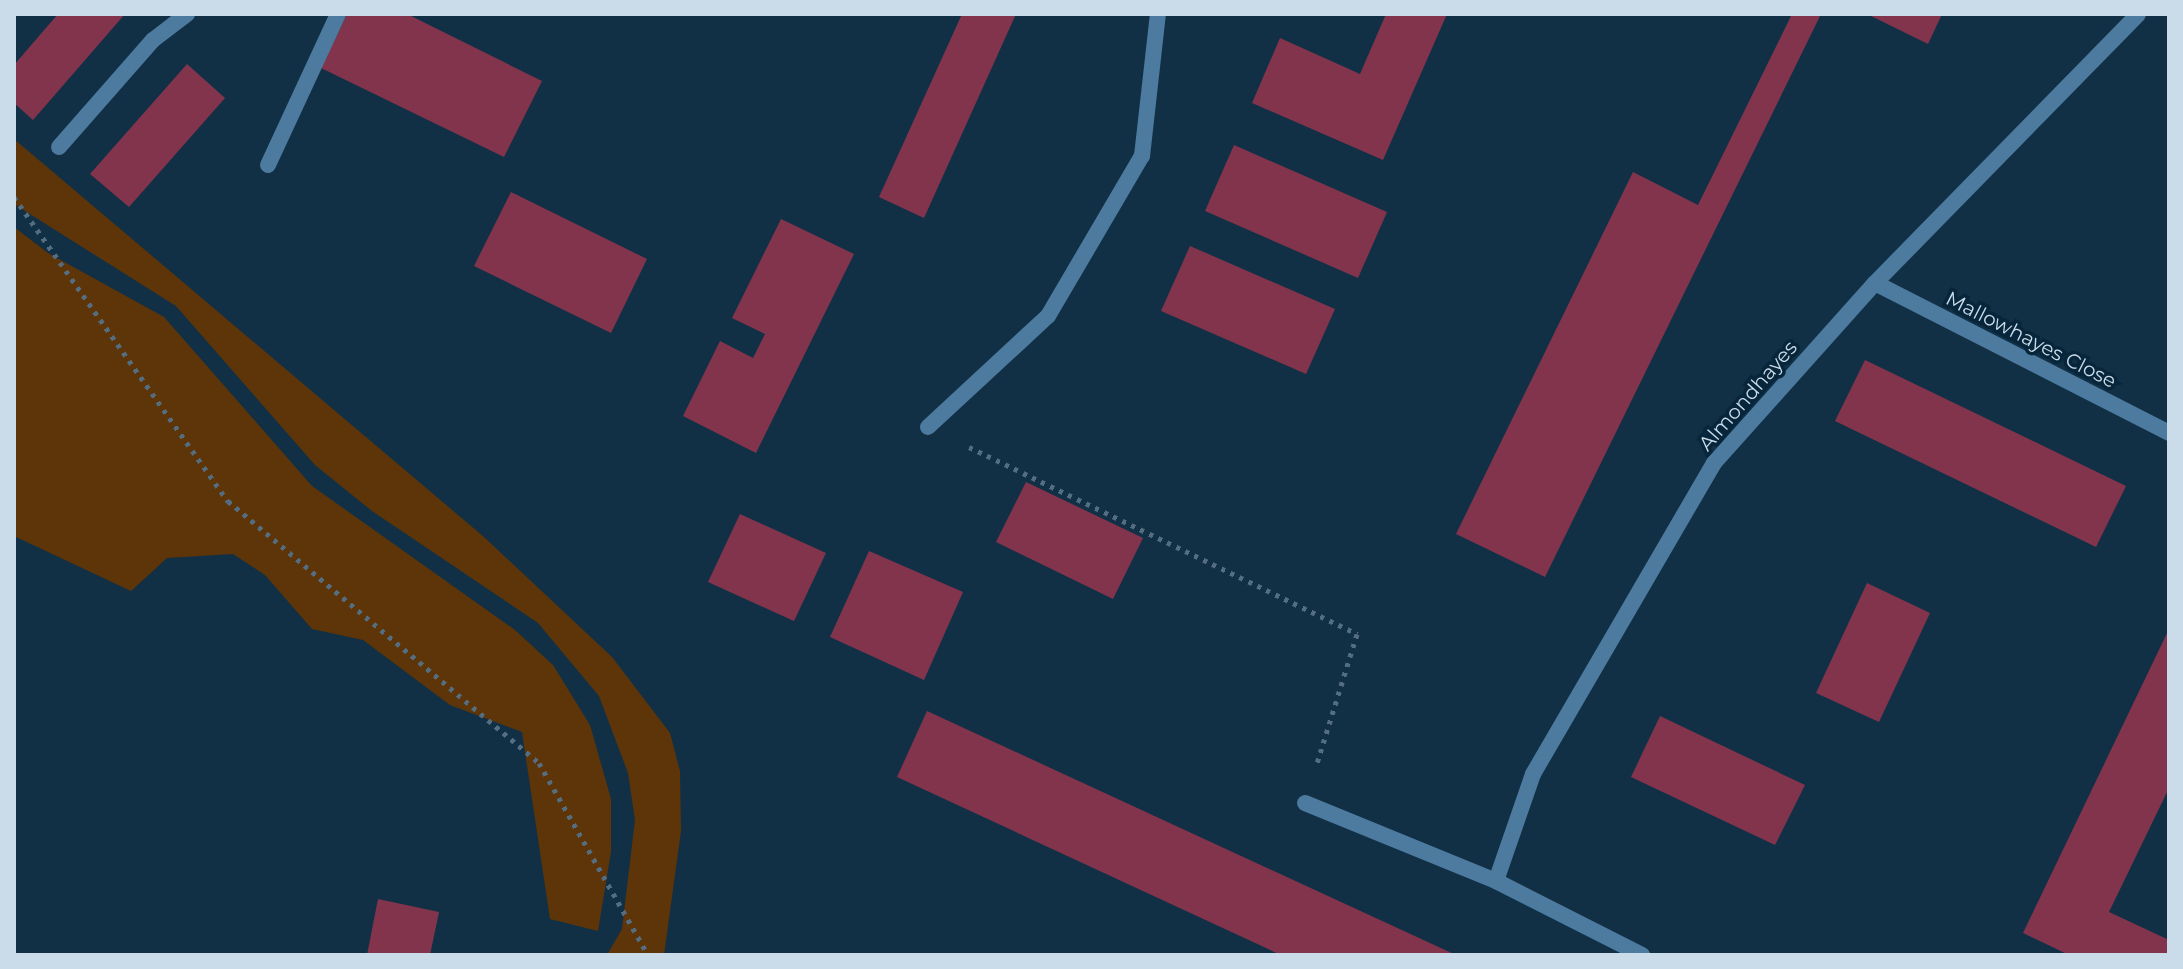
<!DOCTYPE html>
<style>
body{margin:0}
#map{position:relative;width:2183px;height:969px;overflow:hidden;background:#123045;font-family:Montserrat,sans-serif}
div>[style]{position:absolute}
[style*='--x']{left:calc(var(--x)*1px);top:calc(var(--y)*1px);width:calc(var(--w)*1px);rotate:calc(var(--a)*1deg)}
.green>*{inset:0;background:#5d3508}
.building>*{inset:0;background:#82344d}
.path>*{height:5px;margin-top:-2.5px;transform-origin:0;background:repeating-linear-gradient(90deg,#546d80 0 4px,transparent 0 10px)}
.service>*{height:16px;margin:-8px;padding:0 8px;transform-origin:8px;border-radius:8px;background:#4c7b9f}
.minor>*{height:16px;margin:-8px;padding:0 8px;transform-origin:8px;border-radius:8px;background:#4c7b9f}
span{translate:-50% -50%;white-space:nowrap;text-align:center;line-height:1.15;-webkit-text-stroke:7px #07263b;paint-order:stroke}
.street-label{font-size:20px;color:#cadbe9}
.frame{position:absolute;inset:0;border:16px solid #cadbe9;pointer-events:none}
</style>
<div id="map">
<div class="green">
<div style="clip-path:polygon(14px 139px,484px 537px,612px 657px,670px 733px,680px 771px,681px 831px,664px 955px,607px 955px,622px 929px,635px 820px,628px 773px,599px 696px,538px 623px,372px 511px,315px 465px,176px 306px,14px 204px)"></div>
<div style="clip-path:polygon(14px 227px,48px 253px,164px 317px,312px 486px,515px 630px,553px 665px,590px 725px,611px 799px,611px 852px,598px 931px,550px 919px,522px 732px,450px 705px,363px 640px,312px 629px,265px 575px,233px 554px,167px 558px,131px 591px,14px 536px)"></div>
</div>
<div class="building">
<div style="clip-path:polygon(58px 14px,125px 14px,33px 120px,14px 103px,14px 65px)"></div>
<div style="clip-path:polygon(347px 14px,407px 14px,542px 81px,504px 157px,321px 68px)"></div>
<div style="clip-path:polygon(962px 14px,1016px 14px,924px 218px,879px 197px)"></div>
<div style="clip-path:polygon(1386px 14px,1447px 14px,1383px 160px,1252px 103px,1280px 38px,1360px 74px)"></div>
<div style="clip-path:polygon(1792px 14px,1821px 14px,1545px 577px,1456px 534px,1633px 172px,1698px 205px)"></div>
<div style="clip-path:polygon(1867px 14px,1942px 14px,1928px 44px)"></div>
<div style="clip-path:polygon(187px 64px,225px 98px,129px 207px,90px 174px)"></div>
<div style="clip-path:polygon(1234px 145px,1387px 212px,1358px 278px,1205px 211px)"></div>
<div style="clip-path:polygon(511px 192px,647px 259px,611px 333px,474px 266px)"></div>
<div style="clip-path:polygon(781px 219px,854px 254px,756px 453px,683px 416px,720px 341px,753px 358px,765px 334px,732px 318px)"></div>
<div style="clip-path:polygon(1190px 246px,1335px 309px,1306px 374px,1161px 311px)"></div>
<div style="clip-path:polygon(1865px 360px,2126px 486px,2096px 547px,1835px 421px)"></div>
<div style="clip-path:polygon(1026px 482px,1143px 538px,1113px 599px,996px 542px)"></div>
<div style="clip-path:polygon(740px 514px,826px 553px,794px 621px,708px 582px)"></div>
<div style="clip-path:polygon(869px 551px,963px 592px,924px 680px,830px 637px)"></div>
<div style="clip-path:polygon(1867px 583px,1930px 613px,1879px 722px,1816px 693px)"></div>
<div style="clip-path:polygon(2169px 629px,2169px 788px,2109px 912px,2169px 940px,2169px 955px,2069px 955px,2023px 933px)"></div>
<div style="clip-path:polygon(927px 711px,1456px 955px,1281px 955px,897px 777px)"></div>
<div style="clip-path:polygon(1660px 716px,1805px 785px,1775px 845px,1631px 777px)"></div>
<div style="clip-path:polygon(378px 899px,439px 912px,430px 955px,367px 955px)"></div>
</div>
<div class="path">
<div style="--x:14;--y:197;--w:372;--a:54.9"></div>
<div style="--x:228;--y:501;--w:407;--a:40.1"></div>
<div style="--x:539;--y:763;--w:221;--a:60.4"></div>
<div style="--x:969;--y:447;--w:431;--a:25.7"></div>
<div style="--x:1357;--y:634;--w:135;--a:107.2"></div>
</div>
<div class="service">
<div style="--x:59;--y:147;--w:142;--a:-48.7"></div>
<div style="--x:153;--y:40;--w:43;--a:-37.4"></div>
<div style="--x:268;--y:165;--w:166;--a:-65.1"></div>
</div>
<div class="minor">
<div style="--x:1875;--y:283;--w:330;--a:27"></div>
<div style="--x:928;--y:427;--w:163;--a:-42.8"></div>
<div style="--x:1048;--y:316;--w:186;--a:-59.6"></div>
<div style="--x:1142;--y:156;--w:143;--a:-83.6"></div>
<div style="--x:1305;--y:803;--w:206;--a:22.2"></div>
<div style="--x:1496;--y:881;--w:164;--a:26.9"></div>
<div style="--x:1496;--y:881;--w:113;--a:-70.9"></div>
<div style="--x:1533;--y:774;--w:360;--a:-59.8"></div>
<div style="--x:1714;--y:463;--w:241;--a:-48.2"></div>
<div style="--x:1875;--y:283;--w:376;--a:-45.6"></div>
</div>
<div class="street-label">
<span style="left:2031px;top:340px;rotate:27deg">Mallowhayes Close</span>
<span style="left:1748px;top:396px;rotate:-49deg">Almondhayes</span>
</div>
<div class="frame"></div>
</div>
